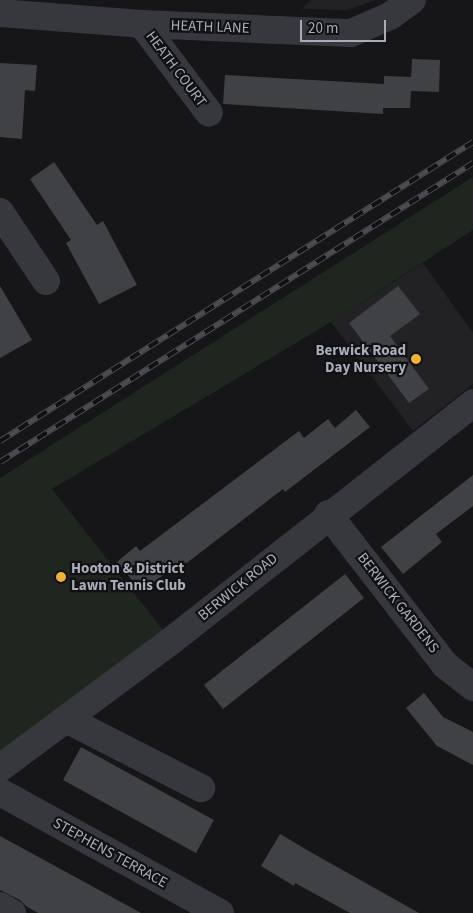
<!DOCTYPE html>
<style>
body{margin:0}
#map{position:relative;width:473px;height:913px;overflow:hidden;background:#161618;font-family:"Source Sans 3",sans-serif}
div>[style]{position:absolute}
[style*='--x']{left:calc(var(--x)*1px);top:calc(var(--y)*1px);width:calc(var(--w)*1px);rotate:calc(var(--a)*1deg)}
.built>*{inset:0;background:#222225}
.green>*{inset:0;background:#1e261f}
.building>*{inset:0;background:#404145}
.minor>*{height:28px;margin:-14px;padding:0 14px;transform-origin:14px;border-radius:14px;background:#37383d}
.rail>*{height:5.5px;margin-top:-2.75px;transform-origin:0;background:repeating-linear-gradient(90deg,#111113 0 11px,#4a4c52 0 22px);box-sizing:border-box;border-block:1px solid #4a4c52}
.dots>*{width:14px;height:14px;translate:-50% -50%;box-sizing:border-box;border:2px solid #111113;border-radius:50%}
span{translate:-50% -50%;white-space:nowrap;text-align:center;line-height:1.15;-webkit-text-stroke:4.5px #111113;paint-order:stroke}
.street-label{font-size:15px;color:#a8adb8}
.poi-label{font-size:15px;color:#a8adb8;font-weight:700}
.right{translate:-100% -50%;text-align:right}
.left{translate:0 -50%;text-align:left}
.scale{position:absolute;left:300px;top:20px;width:86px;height:22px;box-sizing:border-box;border:2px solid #a8adb8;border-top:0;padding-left:6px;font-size:15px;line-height:18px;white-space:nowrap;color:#a8adb8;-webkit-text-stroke:4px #111113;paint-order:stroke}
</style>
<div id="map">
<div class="built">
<div style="clip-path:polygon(311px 0,376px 0,347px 10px,302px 9px)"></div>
<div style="clip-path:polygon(423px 263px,473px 333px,473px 384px,413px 431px,331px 322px)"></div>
</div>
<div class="green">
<div style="clip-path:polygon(473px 177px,473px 230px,331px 322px,52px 489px,163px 630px,0 757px,0 478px)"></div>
</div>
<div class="building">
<div style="clip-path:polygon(412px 59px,440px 60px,439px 92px,411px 91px,410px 108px,383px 108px,383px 114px,223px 104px,225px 75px,384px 84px,384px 76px,411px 77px)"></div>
<div style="clip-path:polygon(0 63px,37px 65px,35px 91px,25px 90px,22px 139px,0 137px)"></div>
<div style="clip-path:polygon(54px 162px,97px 225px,103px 221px,137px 285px,99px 304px,66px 243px,71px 240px,30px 179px)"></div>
<div style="clip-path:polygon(0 286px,32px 340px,0 358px)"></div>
<div style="clip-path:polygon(398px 286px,420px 314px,390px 336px,429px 389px,409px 403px,349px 323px)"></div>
<div style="clip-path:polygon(356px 410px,370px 427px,285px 492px,283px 489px,175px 572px,172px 568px,142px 592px,117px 562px,136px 546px,140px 551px,299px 431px,304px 438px,328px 419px,335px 428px)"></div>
<div style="clip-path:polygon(473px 475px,473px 506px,436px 534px,442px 542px,403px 574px,381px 547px)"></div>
<div style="clip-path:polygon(345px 574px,364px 598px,223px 709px,204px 685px)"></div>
<div style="clip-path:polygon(424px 693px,443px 717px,473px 732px,473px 765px,437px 746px,406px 708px)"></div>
<div style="clip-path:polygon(81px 747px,214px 820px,196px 853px,63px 780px)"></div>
<div style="clip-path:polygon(280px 834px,314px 854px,419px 913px,350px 913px,295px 883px,294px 886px,261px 866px)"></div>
<div style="clip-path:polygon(0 836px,77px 878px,141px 913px,38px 913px,26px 906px,20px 900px,0 890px)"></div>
</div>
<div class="minor">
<div style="--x:0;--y:13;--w:142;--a:4.4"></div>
<div style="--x:142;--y:24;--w:209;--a:2.5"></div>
<div style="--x:351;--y:33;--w:43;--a:-23.6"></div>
<div style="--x:390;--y:16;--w:27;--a:-36"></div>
<div style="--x:142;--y:24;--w:111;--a:53"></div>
<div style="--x:0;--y:212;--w:83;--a:56.3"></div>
<div style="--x:328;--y:514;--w:191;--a:52.2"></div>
<div style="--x:445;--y:665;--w:36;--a:38"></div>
<div style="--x:66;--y:719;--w:152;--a:27.1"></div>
<div style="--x:0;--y:768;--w:213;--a:-36.6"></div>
<div style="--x:171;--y:641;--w:385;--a:-38.2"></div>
<div style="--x:0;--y:792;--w:251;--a:28.8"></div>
<div style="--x:0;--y:906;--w:14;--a:30"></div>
</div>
<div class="rail">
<div style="--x:0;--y:441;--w:560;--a:-32.3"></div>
<div style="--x:0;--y:462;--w:560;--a:-32.3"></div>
</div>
<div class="dots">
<div style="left:416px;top:359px;background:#f2b134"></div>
<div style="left:61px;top:577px;background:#f2b134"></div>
</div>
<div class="street-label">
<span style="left:210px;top:27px;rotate:2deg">HEATH LANE</span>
<span style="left:176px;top:69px;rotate:53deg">HEATH COURT</span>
<span style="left:238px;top:587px;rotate:-39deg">BERWICK ROAD</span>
<span style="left:398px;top:603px;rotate:52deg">BERWICK GARDENS</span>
<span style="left:110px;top:853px;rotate:29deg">STEPHENS TERRACE</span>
</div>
<div class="poi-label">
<span class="right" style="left:406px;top:359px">Berwick Road<br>Day Nursery</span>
<span class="left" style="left:71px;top:577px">Hooton &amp; District<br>Lawn Tennis Club</span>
</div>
<div class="scale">20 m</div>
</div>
